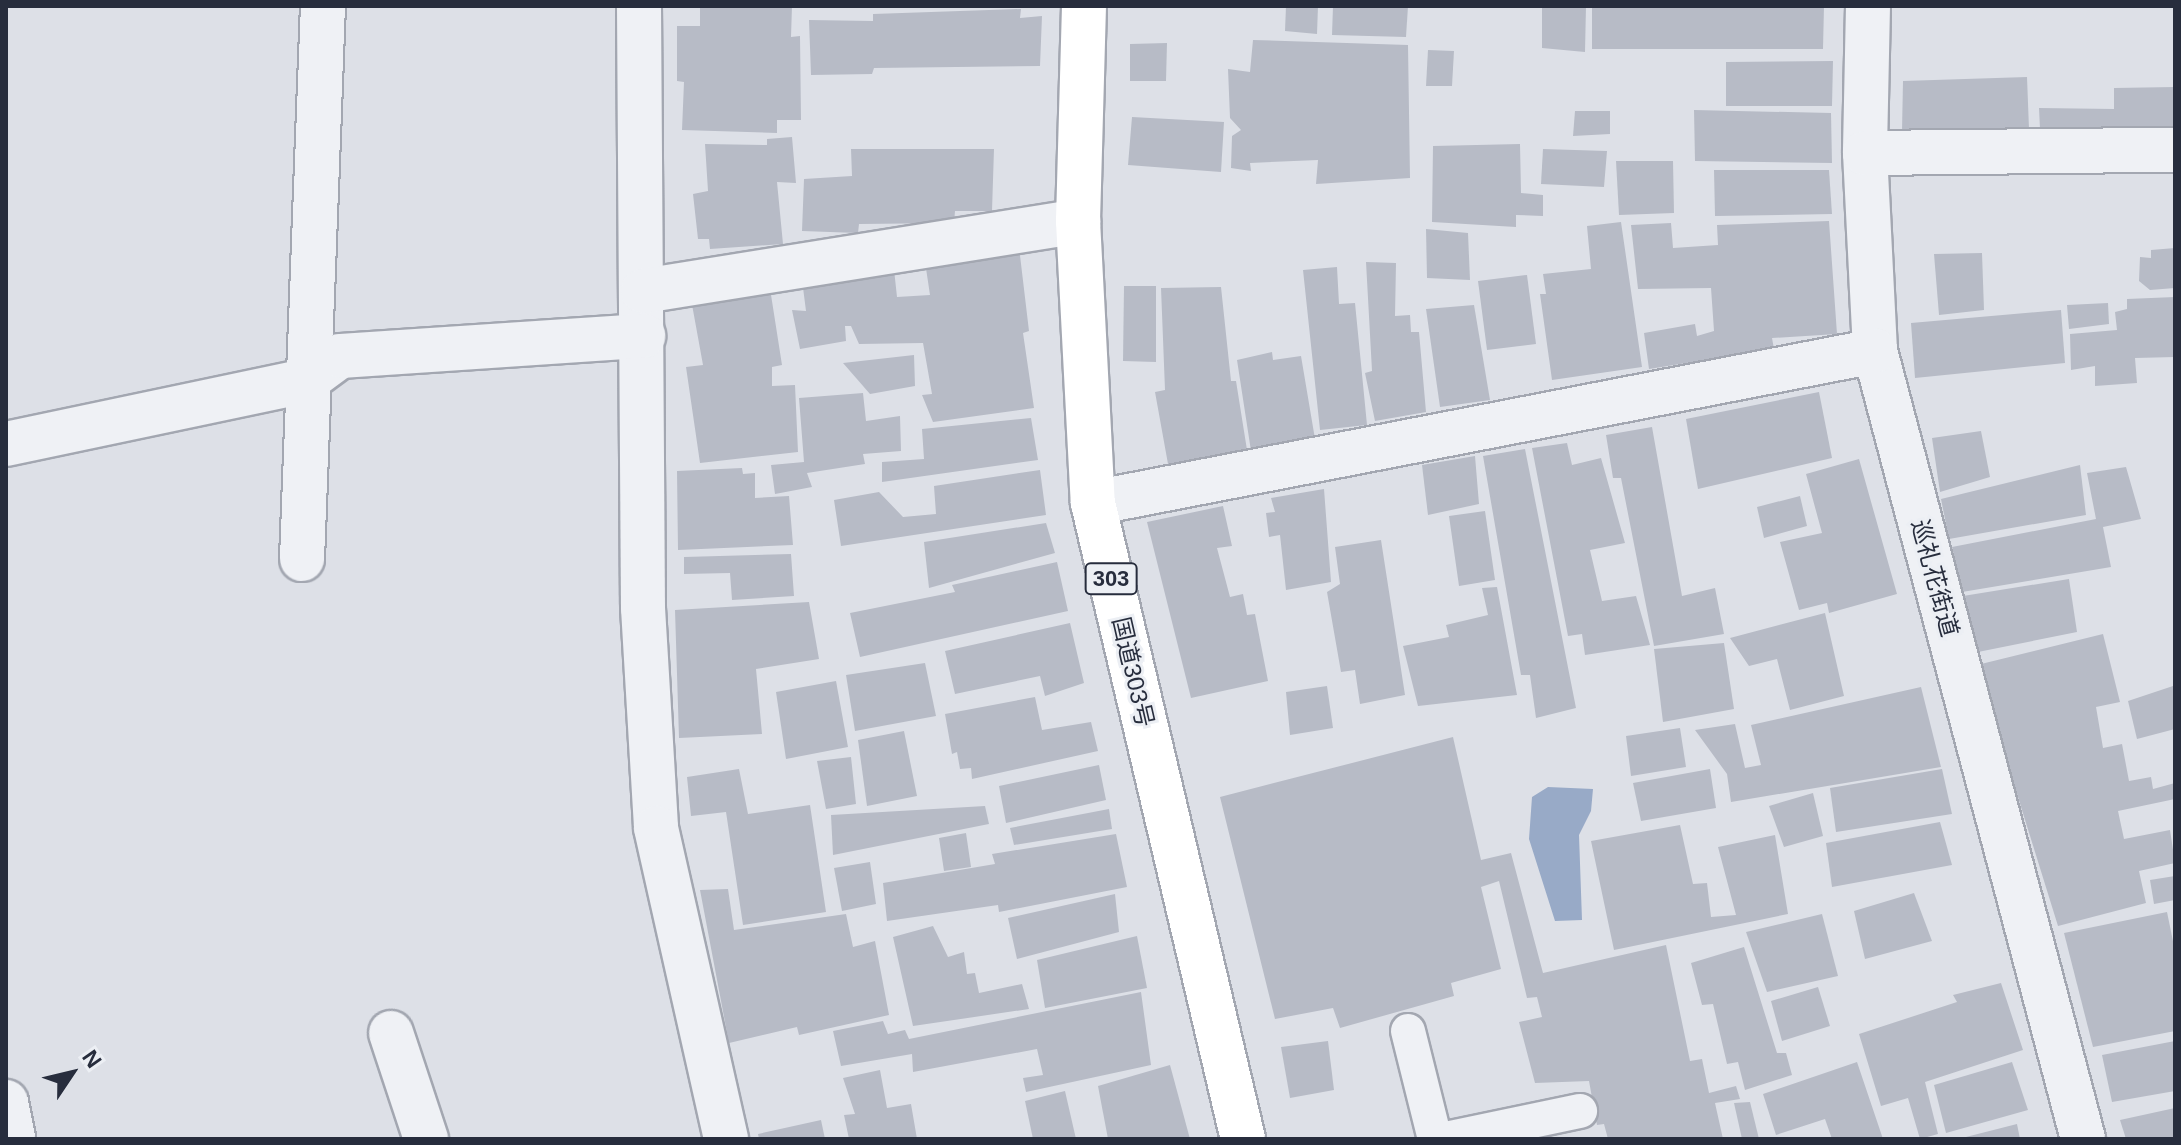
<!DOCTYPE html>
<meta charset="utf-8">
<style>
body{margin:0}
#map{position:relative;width:2181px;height:1145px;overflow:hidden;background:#dde0e7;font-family:Arial,"Noto Sans JP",sans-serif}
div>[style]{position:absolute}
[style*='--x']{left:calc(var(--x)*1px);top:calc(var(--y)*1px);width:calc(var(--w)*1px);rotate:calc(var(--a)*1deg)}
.water>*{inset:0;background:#98aac7}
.building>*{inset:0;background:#b7bbc6}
.roads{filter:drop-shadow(2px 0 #a3a7b1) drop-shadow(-2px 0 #a3a7b1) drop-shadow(0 2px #a3a7b1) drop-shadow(0 -2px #a3a7b1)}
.lane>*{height:34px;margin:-17px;padding:0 17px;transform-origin:17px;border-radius:17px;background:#eff1f5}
.street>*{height:44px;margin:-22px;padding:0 22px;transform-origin:22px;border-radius:22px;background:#eff1f5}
.highway>*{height:44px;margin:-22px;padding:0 22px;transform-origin:22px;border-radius:22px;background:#fff}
span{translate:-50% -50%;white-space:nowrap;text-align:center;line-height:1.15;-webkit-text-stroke:6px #eceff4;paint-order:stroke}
.shield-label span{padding:2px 6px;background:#eceff4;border:2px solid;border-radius:6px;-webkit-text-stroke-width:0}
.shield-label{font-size:22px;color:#272d3d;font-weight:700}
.street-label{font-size:24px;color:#272d3d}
.frame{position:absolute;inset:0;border:8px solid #272d3d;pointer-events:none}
.north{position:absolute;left:32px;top:1033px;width:80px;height:80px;-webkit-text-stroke:6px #eceff4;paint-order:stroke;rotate:55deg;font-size:22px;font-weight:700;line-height:32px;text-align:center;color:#272d3d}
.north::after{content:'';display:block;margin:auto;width:28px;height:36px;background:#272d3d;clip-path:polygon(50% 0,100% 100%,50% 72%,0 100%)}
</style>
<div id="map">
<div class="water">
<div style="clip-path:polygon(1548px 787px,1593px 789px,1591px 811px,1579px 835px,1582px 920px,1555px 921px,1529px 839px,1532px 797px)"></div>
</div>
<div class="building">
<div style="clip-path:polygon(700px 6px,792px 6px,791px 37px,800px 36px,801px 120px,777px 120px,777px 133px,682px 130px,684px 82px,677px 81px,677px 26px,700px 26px)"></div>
<div style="clip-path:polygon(1286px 6px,1318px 6px,1317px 34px,1285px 31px)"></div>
<div style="clip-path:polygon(1333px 6px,1408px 6px,1406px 37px,1332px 35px)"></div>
<div style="clip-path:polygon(1542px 6px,1586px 6px,1585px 52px,1542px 48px)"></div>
<div style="clip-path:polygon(1592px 6px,1824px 6px,1823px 49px,1592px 49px)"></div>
<div style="clip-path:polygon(1021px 9px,1020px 18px,1042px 16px,1040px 66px,874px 68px,872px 74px,811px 75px,809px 20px,873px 21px,873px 14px)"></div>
<div style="clip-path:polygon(1253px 40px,1408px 45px,1410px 178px,1316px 184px,1318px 160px,1250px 163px,1251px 171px,1231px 168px,1232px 136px,1241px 130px,1230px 118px,1228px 69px,1250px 72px)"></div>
<div style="clip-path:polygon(1167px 43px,1166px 81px,1130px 81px,1130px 44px)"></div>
<div style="clip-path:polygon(1428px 50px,1454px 51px,1452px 86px,1426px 86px)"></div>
<div style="clip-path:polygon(1833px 61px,1832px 106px,1726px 106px,1726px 62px)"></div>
<div style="clip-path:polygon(2027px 77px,2029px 129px,1902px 131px,1903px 81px)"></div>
<div style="clip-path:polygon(2175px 87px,2175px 130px,2040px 129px,2039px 108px,2114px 109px,2114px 88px)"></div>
<div style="clip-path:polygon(1694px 110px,1831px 113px,1832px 163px,1695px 161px)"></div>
<div style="clip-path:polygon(1575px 111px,1610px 111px,1610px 134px,1573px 136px)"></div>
<div style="clip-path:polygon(1132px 117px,1224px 122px,1221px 172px,1128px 165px)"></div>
<div style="clip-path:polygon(792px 137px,796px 183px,777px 182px,783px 244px,710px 249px,709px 239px,698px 239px,693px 194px,708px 191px,705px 144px,767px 145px,767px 139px)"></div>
<div style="clip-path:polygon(1520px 144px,1521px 193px,1543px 195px,1543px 216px,1516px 215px,1516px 227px,1432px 222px,1433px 146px)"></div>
<div style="clip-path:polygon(851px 149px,994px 149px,992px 211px,955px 211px,954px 223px,859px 224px,858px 233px,802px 231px,804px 179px,852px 176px)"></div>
<div style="clip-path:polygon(1543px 149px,1607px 151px,1604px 187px,1541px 184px)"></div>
<div style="clip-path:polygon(1616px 161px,1673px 161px,1674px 213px,1619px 215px)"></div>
<div style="clip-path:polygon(1714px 170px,1829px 170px,1832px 214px,1715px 216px)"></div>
<div style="clip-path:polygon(1829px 221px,1837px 334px,1772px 338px,1774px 349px,1649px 369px,1644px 333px,1695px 324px,1697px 336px,1714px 331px,1711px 288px,1638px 289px,1631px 225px,1671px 223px,1673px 248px,1718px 245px,1717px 225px)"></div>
<div style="clip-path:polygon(1621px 222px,1642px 367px,1552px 380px,1540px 294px,1546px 294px,1543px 274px,1591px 269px,1587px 226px)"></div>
<div style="clip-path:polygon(1426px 229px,1468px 233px,1470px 280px,1427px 278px)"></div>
<div style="clip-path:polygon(1019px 247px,1029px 331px,1023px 333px,1034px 408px,933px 422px,922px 395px,932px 394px,923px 343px,859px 344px,851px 326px,845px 326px,846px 341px,800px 349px,792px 310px,806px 311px,801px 272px,893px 260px,897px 297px,930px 295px,924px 255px)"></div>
<div style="clip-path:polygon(2175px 248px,2175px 288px,2150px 290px,2139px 281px,2140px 257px,2151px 258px,2151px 250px)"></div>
<div style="clip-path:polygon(1982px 253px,1984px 310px,1939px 315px,1934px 254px)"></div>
<div style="clip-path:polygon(1366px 262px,1396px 263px,1395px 316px,1410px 315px,1411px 332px,1419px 332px,1426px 412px,1375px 421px,1365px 373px,1372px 371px)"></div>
<div style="clip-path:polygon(1337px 267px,1339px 304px,1355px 303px,1367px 425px,1320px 430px,1303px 270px)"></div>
<div style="clip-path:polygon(1527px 275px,1536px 344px,1487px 350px,1478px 281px)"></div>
<div style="clip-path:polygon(769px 282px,782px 365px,772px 367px,772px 386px,795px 385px,798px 452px,700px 463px,686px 367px,703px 365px,691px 299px)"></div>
<div style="clip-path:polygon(1124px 286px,1156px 286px,1156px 362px,1123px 361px)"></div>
<div style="clip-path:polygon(1221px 287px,1231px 381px,1236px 381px,1247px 450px,1168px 464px,1155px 392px,1165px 390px,1161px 288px)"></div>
<div style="clip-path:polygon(2175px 297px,2175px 357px,2135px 358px,2137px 383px,2095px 386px,2095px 366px,2071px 370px,2070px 334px,2117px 330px,2115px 312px,2127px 309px,2127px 299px)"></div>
<div style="clip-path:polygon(2108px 303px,2109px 324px,2069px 329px,2067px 305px)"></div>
<div style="clip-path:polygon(1474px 305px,1490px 400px,1440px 407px,1426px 309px)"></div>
<div style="clip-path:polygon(2061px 310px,2065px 363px,1915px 378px,1911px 323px)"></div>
<div style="clip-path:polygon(1272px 352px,1273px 360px,1301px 356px,1315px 439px,1251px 451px,1237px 360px)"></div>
<div style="clip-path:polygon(914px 355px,915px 386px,870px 394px,843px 363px)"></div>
<div style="clip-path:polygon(1819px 392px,1832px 458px,1698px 489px,1686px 419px)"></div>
<div style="clip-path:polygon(863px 393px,866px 421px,900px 416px,901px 451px,863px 454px,865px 464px,807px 473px,812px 487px,775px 494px,771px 465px,804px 462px,799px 398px)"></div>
<div style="clip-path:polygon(1031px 418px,1038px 460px,882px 482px,882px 462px,924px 459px,922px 429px)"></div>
<div style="clip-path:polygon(1652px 427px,1682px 596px,1715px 588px,1724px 634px,1654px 646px,1621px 478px,1613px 478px,1606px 435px)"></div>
<div style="clip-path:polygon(1981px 431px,1990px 477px,1940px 492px,1932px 438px)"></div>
<div style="clip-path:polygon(1567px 443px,1572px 465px,1601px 458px,1625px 543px,1590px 550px,1602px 601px,1636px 596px,1650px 645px,1585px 655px,1582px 634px,1568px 636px,1532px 448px)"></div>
<div style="clip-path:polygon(1525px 449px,1576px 708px,1536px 718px,1530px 675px,1521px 675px,1483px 456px)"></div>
<div style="clip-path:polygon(1475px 456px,1479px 504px,1428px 515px,1422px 465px)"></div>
<div style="clip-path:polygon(1859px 459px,1897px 594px,1829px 613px,1827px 603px,1799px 610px,1780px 542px,1822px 533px,1806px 474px)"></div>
<div style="clip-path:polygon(2080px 465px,2086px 515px,1949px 539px,1941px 499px)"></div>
<div style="clip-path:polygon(2126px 467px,2141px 519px,2103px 527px,2111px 567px,1962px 592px,1952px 547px,2096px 519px,2087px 473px)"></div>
<div style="clip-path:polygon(742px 468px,743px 474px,755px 473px,755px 498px,789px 496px,793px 545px,678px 550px,677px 471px)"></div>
<div style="clip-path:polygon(1040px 470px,1046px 515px,841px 546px,834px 500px,879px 492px,903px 517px,936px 514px,934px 486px)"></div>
<div style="clip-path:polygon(1324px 489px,1331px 582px,1286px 590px,1280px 535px,1269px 537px,1266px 513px,1275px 512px,1271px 498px)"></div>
<div style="clip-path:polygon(1800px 496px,1807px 526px,1764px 538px,1757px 507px)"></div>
<div style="clip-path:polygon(1223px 506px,1232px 546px,1217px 548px,1230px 597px,1243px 594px,1247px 615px,1255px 614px,1268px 681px,1191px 698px,1147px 522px)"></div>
<div style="clip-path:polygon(1485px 511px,1495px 580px,1459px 586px,1449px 516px)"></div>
<div style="clip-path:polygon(1046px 523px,1055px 553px,929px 588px,924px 542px)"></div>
<div style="clip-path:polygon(1381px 540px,1405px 695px,1360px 704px,1355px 670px,1341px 672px,1327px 592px,1340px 584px,1335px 547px)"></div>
<div style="clip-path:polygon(791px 554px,794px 596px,732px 600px,730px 573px,684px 574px,684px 557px)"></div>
<div style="clip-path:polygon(1057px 562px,1068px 611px,860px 657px,850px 613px,955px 592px,952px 585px)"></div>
<div style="clip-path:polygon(2069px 579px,2077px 632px,1973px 653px,1963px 596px)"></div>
<div style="clip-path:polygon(1497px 587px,1517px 695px,1418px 706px,1403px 646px,1449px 637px,1446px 625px,1488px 615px,1482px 588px)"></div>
<div style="clip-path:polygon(809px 602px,819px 659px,756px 669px,762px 734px,679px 738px,675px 610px)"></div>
<div style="clip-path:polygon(1825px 613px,1844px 696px,1790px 710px,1777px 659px,1749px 666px,1730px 638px)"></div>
<div style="clip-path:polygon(1070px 623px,1084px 683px,1045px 696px,1040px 676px,955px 694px,945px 651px)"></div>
<div style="clip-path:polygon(2103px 634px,2120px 702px,2096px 707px,2103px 748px,2122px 744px,2129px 781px,2151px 777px,2153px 789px,2175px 783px,2175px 799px,2118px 811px,2124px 839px,2170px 830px,2175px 863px,2139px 871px,2146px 903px,2058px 926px,1977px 665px)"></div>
<div style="clip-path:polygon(1724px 643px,1734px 709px,1663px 722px,1654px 649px)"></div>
<div style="clip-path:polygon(925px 663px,936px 716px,855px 731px,846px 675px)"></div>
<div style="clip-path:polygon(836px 681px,848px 747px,786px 759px,776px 692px)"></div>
<div style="clip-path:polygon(1327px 686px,1333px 728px,1290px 735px,1286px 692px)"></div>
<div style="clip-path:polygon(2173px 686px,2175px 729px,2137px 739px,2128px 701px)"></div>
<div style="clip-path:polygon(1921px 687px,1941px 767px,1731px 802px,1727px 774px,1695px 730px,1735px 724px,1745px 768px,1761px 765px,1751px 725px)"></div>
<div style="clip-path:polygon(1035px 697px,1042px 730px,1091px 722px,1098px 751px,972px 779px,971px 768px,960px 769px,957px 752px,952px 754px,945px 714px)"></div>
<div style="clip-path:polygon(1680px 728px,1686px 767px,1631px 776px,1626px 736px)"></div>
<div style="clip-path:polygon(904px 731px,917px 796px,867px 806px,858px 740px)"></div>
<div style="clip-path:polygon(1453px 737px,1481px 860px,1511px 853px,1543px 973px,1666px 945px,1690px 1061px,1702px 1059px,1709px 1093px,1736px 1086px,1740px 1099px,1715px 1103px,1723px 1139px,1608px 1139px,1604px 1124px,1597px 1125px,1589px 1081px,1535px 1083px,1519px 1022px,1542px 1017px,1537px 997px,1527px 998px,1499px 881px,1481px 887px,1501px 969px,1451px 983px,1454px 996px,1340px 1028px,1333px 1008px,1275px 1019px,1220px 797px)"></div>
<div style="clip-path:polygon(851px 757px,856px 804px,826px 809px,817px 761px)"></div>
<div style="clip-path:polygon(1099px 765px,1106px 800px,1006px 823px,999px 786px)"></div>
<div style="clip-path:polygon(739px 769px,748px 814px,810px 805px,826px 912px,743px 925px,726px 812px,691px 816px,687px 777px)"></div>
<div style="clip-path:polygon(1710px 769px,1716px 808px,1641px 821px,1633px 783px)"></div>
<div style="clip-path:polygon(1942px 769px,1952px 814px,1836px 832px,1830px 788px)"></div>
<div style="clip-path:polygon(1813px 793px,1823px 836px,1784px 847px,1769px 806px)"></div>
<div style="clip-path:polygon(985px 806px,989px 824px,833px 855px,831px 815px)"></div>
<div style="clip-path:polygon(1109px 809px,1112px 829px,1014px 845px,1010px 828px)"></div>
<div style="clip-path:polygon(1940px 822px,1952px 865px,1832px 887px,1826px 843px)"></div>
<div style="clip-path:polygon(1680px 825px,1693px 884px,1707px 883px,1711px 917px,1736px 915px,1718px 847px,1775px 835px,1788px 914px,1614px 950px,1591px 841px)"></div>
<div style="clip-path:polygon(966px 833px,971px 867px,944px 871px,939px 838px)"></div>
<div style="clip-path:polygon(1116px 834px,1127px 887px,999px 912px,998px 905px,887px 921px,883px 883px,995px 864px,992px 854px)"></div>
<div style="clip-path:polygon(870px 862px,876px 904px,842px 911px,834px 868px)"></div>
<div style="clip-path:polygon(2175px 876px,2175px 900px,2154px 904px,2150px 880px)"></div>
<div style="clip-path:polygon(728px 889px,734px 930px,846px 914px,853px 947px,875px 941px,889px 1015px,799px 1035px,797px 1027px,729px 1043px,700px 890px)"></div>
<div style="clip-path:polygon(1914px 893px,1932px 941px,1865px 959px,1854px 911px)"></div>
<div style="clip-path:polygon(1115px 894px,1119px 932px,1017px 959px,1008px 918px)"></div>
<div style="clip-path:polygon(2167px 912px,2175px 951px,2175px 1031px,2093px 1047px,2064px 933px)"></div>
<div style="clip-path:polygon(1822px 914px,1838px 976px,1767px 992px,1746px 932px)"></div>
<div style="clip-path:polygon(933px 926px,948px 957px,964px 952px,967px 974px,975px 973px,979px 993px,1022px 984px,1029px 1009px,913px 1026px,893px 937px)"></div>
<div style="clip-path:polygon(1137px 936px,1147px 988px,1045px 1008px,1037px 960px)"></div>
<div style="clip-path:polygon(1744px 947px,1777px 1053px,1786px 1053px,1792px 1075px,1745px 1090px,1738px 1062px,1727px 1064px,1713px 1004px,1702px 1005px,1691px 963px)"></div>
<div style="clip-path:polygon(2001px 983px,2023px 1050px,1925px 1082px,1938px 1134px,1920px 1139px,1908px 1098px,1881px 1106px,1859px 1034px,1957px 1002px,1953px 995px)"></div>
<div style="clip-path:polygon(1818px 987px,1830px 1026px,1782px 1041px,1771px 1001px)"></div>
<div style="clip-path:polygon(1141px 992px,1151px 1065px,1026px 1092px,1023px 1078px,1043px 1075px,1037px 1049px,913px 1072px,912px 1054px,841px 1066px,833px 1031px,883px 1021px,888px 1034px,905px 1030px,909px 1039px)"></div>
<div style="clip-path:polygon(1328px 1041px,1334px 1090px,1290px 1098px,1281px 1047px)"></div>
<div style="clip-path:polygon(2175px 1041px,2175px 1091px,2112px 1102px,2102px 1055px)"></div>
<div style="clip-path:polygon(1857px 1062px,1883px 1139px,1832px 1139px,1825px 1119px,1776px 1135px,1763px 1094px)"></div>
<div style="clip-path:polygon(2012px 1062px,2028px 1110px,1946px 1133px,1934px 1085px)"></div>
<div style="clip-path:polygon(1170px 1065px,1190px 1139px,1108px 1139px,1098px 1086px)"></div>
<div style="clip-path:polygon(880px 1070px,887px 1108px,911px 1104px,917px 1139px,849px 1139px,844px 1115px,855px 1114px,843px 1078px)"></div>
<div style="clip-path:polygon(1065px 1091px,1076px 1139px,1033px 1139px,1025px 1101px)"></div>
<div style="clip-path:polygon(1750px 1102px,1759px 1139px,1742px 1139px,1734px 1103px)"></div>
<div style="clip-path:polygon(2175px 1108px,2175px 1139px,2126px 1139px,2120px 1120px)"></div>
<div style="clip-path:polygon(821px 1120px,825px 1139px,759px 1139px,758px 1134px)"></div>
<div style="clip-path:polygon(2017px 1124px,2020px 1139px,1962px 1139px,1962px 1138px)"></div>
</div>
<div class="roads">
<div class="lane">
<div style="--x:1408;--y:1031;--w:111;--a:76"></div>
<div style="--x:1446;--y:1139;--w:137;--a:-11.8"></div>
</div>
<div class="street">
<div style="--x:639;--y:6;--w:602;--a:89.62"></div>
<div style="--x:643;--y:608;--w:220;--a:86.6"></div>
<div style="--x:656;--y:828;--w:319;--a:77.3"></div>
<div style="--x:1868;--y:6;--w:147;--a:91.2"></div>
<div style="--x:1865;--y:153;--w:198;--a:87.1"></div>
<div style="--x:1875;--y:351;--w:815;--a:75.21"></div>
<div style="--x:1865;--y:153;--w:310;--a:-0.6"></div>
<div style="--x:643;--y:291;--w:441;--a:-9.1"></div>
<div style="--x:6;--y:444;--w:307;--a:-11.9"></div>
<div style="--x:306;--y:381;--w:42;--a:-36.3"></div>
<div style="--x:340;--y:356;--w:304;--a:-3.8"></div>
<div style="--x:1093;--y:503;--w:797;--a:-11"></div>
<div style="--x:302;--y:559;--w:553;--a:-87.83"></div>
<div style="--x:391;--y:1033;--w:112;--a:71.7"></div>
<div style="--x:6;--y:1102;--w:38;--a:79"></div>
</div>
<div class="highway">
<div style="--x:1084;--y:6;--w:215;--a:91.6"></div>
<div style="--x:1078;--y:221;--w:282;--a:87"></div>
<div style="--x:1093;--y:503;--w:653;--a:76.73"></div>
</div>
</div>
<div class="shield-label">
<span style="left:1111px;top:579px">303</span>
</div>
<div class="street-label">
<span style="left:1935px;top:578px;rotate:75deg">巡礼花街道</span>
<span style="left:1133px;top:672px;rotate:77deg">国道303号</span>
</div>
<div class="frame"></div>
<div class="north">N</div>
</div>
